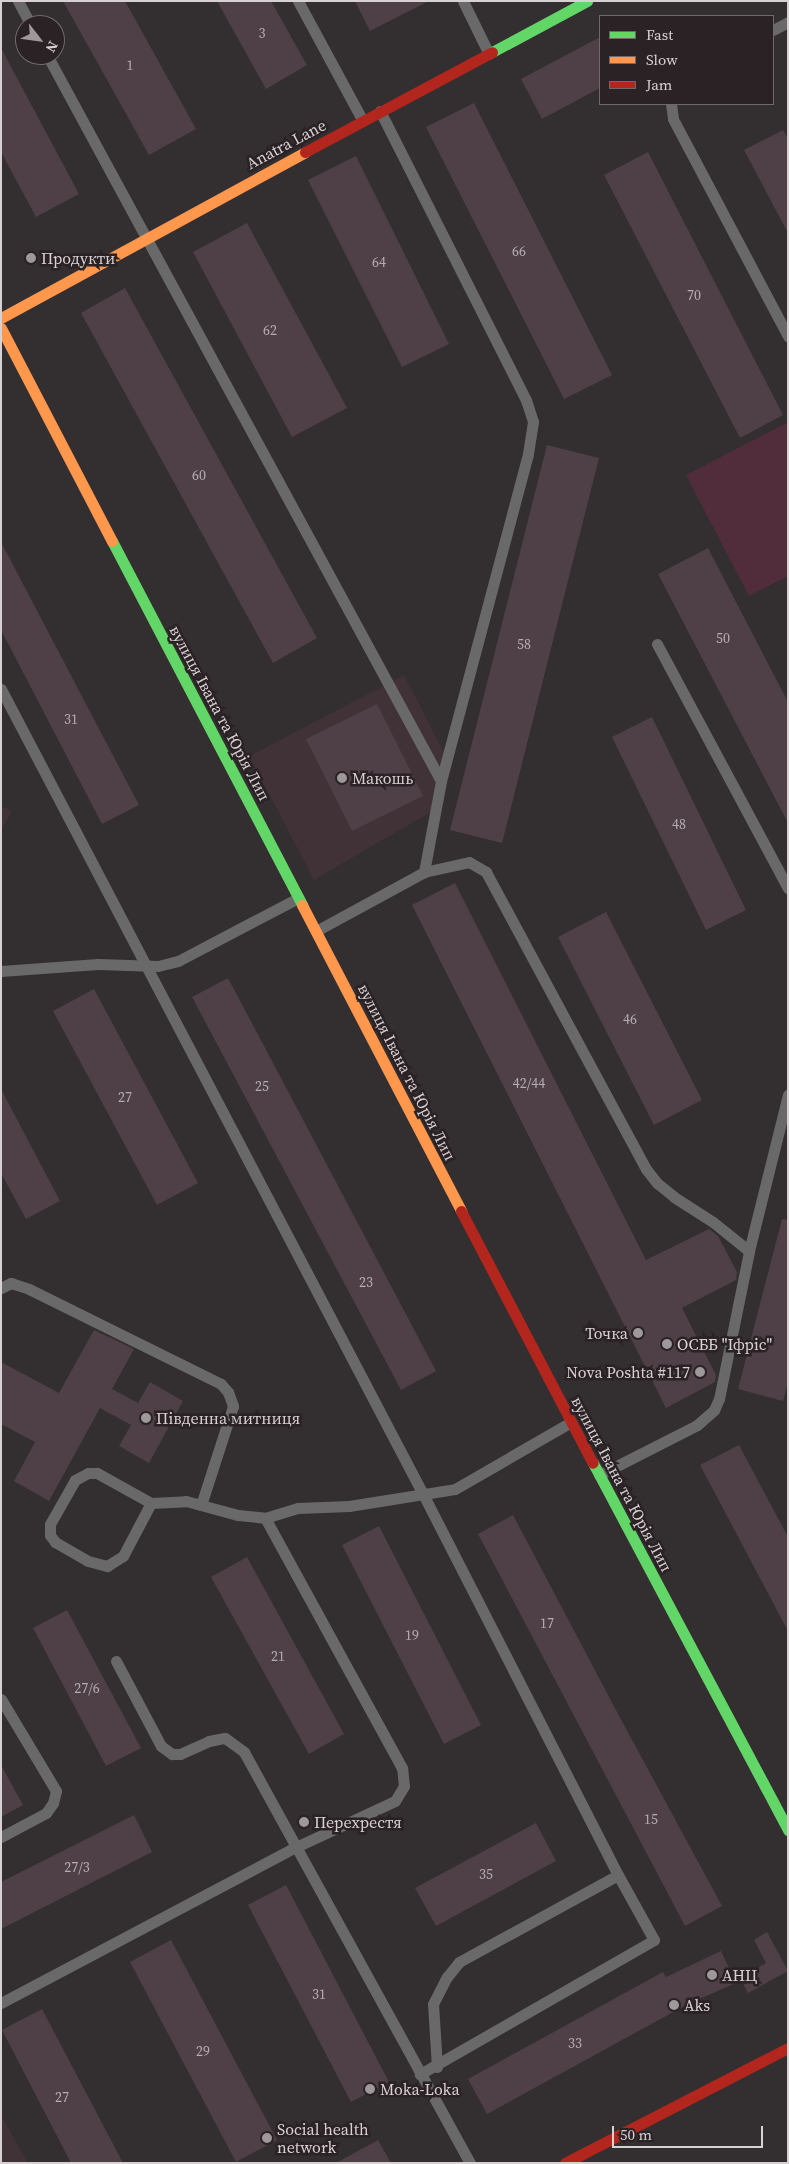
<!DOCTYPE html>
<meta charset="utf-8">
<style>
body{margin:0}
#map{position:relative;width:789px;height:2164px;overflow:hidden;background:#332e30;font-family:"Source Serif 4",serif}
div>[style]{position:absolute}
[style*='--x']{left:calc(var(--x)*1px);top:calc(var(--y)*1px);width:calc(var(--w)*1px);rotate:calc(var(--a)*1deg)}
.built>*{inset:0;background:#403237}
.green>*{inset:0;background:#512d3c}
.building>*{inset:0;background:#4e4046}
.lane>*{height:11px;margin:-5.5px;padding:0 5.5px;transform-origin:5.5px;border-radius:5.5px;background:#6a6969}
.fast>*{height:11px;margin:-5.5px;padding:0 5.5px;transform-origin:5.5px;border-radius:5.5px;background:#63d668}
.slow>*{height:11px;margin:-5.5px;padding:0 5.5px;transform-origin:5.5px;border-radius:5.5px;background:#ff974d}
.jam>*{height:11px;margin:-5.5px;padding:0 5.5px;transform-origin:5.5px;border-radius:5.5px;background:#b3261e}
.dots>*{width:14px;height:14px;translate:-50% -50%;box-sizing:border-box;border:2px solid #2b2225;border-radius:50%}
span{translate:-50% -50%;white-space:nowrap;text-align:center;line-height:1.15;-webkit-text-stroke:5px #2b2225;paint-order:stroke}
.number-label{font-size:14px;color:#b5adb0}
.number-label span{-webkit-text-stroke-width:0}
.street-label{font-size:16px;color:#d7d1d3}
.poi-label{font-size:16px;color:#d7d1d3}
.left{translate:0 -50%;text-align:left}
.right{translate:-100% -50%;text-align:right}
.frame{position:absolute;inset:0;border:2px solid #d7d1d3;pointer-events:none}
.legend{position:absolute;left:599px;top:15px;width:175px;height:90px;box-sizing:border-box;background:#2b2225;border:1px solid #70686b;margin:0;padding:6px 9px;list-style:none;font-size:15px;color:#d7d1d3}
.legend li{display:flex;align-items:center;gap:10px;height:25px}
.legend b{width:25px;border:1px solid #70686b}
.north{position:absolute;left:15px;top:15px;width:50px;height:50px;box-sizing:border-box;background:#2b2225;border:1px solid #70686b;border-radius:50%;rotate:120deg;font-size:14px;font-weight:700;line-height:20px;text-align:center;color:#d7d1d3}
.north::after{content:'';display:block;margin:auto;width:18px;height:22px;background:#9e989a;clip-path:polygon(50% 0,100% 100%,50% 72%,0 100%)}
.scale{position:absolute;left:612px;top:2126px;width:151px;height:22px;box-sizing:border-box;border:2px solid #d7d1d3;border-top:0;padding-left:6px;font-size:15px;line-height:18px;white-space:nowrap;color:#d7d1d3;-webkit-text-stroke:4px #2b2225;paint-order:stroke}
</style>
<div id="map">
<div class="built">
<div style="clip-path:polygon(404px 675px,451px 766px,443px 805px,314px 880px,249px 756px)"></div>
<div style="clip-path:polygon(1px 806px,12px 811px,1px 830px)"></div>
<div style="clip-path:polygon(1px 2115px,28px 2163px,1px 2163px)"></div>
</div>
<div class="green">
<div style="clip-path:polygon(788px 422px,788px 576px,749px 596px,686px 475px)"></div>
</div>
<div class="building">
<div style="clip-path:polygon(63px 1px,125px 1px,196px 129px,149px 155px)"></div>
<div style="clip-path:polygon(217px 1px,271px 1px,307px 65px,266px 89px)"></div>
<div style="clip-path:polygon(355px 1px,429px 1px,370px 31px)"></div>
<div style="clip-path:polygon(600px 37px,600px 88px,542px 119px,521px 79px)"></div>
<div style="clip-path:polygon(1px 48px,79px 194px,36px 217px,1px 152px)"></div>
<div style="clip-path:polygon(474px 103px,612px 375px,564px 399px,426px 127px)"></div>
<div style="clip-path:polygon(783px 130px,788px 139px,788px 233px,744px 150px)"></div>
<div style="clip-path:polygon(648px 152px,783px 415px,740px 438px,604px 175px)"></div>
<div style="clip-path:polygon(356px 156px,449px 344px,402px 367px,308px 180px)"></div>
<div style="clip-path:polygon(247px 223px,347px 408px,292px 437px,193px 252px)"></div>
<div style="clip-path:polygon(125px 288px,317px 638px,273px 663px,81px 313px)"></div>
<div style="clip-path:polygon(547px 445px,599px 458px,502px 843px,450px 830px)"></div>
<div style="clip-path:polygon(1px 542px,139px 805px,102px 824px,1px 630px)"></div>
<div style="clip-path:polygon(708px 548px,788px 702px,788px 823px,658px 574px)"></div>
<div style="clip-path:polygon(377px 704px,423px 796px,352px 831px,306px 739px)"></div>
<div style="clip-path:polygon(652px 717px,746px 910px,706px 930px,612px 737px)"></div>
<div style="clip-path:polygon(455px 883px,646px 1260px,709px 1229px,718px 1236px,737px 1272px,736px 1280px,682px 1308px,716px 1375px,715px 1382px,666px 1408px,412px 905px)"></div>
<div style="clip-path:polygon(606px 912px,702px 1100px,654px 1125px,558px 937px)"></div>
<div style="clip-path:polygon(228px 978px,436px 1371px,401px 1390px,192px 997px)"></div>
<div style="clip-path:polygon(94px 989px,198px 1183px,157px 1205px,53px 1011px)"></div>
<div style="clip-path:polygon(1px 1089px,60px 1201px,26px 1219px,1px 1173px)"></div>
<div style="clip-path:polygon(782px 1219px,788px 1220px,788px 1383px,783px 1401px,738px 1389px)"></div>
<div style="clip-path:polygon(94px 1330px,134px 1349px,112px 1389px,138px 1403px,150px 1382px,183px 1401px,149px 1463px,119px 1446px,131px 1425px,100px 1408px,49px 1501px,14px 1481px,35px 1442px,1px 1424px,1px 1362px,59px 1393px)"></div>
<div style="clip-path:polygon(739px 1445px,788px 1537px,788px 1631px,700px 1465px)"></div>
<div style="clip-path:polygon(513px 1515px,617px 1712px,722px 1906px,685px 1926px,478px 1534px)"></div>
<div style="clip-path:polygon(379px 1526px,481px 1725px,444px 1744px,342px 1545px)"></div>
<div style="clip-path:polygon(247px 1557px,344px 1734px,309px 1754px,211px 1577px)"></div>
<div style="clip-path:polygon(67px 1610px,141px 1748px,106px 1766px,33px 1628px)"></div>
<div style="clip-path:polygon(1px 1765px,23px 1805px,1px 1817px)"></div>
<div style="clip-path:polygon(134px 1815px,152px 1852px,1px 1929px,1px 1882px)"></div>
<div style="clip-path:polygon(536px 1823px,556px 1861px,436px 1926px,415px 1888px)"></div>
<div style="clip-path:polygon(286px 1885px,389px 2082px,351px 2102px,248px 1905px)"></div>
<div style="clip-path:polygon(767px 1932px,788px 1971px,748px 1993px,740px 1978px,766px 1963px,754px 1940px)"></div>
<div style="clip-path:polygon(171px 1940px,277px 2140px,236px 2162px,130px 1962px)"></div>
<div style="clip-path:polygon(721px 1951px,736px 1983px,688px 2004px,487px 2114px,468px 2079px,663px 1972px,666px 1977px)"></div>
<div style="clip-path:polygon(42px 2009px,123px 2163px,71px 2163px,2px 2030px)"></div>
<div style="clip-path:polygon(378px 2140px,391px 2163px,336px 2163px)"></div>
</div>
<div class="lane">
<div style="--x:18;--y:1;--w:27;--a:62"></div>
<div style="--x:298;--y:1;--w:136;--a:61.6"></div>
<div style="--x:463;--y:1;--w:59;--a:63.9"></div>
<div style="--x:773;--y:30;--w:17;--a:-28"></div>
<div style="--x:47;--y:55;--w:826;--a:61.51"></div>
<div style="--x:671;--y:104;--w:15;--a:82"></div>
<div style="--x:673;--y:119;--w:246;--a:62.1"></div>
<div style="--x:380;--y:111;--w:324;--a:63.2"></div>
<div style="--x:526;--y:400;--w:23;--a:72"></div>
<div style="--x:533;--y:422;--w:32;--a:99"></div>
<div style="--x:528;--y:454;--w:338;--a:104.9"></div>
<div style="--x:441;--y:781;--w:93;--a:100.6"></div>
<div style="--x:657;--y:644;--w:277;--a:61.8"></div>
<div style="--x:1;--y:689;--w:909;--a:62.34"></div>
<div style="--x:423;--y:1494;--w:428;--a:62.9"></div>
<div style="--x:618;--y:1875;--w:74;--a:61"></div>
<div style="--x:654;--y:1940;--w:270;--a:150.2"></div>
<div style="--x:316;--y:931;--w:123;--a:-28.6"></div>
<div style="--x:424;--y:872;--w:46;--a:-12.5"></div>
<div style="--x:469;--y:862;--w:20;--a:30"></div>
<div style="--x:486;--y:872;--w:337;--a:61.7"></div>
<div style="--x:646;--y:1169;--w:18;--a:52"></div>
<div style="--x:657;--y:1183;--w:22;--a:39"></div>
<div style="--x:674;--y:1197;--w:46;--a:32.7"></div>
<div style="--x:713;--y:1222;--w:46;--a:38.9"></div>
<div style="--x:1;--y:971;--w:97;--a:-4.1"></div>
<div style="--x:98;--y:964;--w:60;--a:1.9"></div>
<div style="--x:158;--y:966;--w:21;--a:-14"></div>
<div style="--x:178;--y:961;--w:136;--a:-27.7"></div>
<div style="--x:1;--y:1288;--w:11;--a:-27"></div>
<div style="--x:11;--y:1283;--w:19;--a:18"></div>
<div style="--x:29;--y:1289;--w:214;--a:26.3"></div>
<div style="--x:221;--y:1384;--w:11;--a:49"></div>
<div style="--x:228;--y:1392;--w:15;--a:70"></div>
<div style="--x:233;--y:1406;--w:104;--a:107.9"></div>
<div style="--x:599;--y:1475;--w:110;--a:-27"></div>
<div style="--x:697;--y:1425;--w:23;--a:-41"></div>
<div style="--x:714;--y:1410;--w:12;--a:-66"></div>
<div style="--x:719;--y:1399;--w:151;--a:-78.5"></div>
<div style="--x:749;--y:1251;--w:161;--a:-76"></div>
<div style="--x:151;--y:1503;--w:62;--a:-150.9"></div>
<div style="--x:97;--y:1473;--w:9;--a:180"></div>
<div style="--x:88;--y:1473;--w:15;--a:152"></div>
<div style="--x:75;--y:1480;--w:51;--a:119.6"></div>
<div style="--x:50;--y:1524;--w:11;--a:90"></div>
<div style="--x:50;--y:1535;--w:9;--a:54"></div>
<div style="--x:55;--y:1542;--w:38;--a:30"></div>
<div style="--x:88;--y:1561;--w:20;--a:15"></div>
<div style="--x:107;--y:1566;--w:19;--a:-32"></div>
<div style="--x:123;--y:1556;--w:60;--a:-62.2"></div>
<div style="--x:151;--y:1503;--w:35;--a:-3"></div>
<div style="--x:186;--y:1501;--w:54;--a:15.1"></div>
<div style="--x:238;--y:1515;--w:27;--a:6"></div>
<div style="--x:265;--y:1518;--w:34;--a:-17"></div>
<div style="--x:298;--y:1508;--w:51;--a:-2.2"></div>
<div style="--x:349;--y:1506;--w:107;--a:-9.1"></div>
<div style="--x:455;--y:1489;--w:134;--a:-30"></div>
<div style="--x:116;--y:1661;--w:96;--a:62.1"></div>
<div style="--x:161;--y:1746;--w:14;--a:36"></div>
<div style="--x:172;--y:1754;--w:8;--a:0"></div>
<div style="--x:180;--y:1754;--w:32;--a:-24"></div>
<div style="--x:209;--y:1741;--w:16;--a:-11"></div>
<div style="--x:225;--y:1738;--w:24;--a:36"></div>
<div style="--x:244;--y:1752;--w:469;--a:61.2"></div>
<div style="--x:1;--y:1699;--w:107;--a:59.1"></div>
<div style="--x:56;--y:1791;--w:12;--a:104"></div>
<div style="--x:53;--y:1803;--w:12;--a:125"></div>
<div style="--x:46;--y:1813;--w:51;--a:151.9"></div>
<div style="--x:1;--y:2003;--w:334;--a:-27.9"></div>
<div style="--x:296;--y:1847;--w:109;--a:-24.9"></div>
<div style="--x:395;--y:1801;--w:17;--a:-59"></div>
<div style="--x:404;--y:1786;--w:18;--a:-96"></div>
<div style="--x:402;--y:1768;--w:285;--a:-118.7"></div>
<div style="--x:437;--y:2067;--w:63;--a:-93.6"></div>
<div style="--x:433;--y:2004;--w:30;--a:-63"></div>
<div style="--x:447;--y:1977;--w:19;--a:-51"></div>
<div style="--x:459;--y:1962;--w:181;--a:-28.7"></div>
</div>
<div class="fast">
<div style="--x:492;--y:52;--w:108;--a:-28.2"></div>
<div style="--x:112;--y:541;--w:411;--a:62.4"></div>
<div style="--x:593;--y:1463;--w:416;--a:62"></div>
</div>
<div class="slow">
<div style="--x:1;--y:318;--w:346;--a:-28.6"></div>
<div style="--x:1;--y:328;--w:240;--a:62.5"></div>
<div style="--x:302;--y:905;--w:345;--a:62.5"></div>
</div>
<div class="jam">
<div style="--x:305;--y:152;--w:212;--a:-28.1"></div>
<div style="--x:461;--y:1211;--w:284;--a:62.4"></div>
<div style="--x:565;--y:2163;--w:251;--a:-27.3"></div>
</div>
<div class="dots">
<div style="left:31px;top:258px;background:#9e989a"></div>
<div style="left:342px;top:778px;background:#9e989a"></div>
<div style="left:638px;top:1333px;background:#9e989a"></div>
<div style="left:667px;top:1344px;background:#9e989a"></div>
<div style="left:700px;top:1372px;background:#9e989a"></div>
<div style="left:146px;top:1418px;background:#9e989a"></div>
<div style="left:304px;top:1822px;background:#9e989a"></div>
<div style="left:712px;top:1975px;background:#9e989a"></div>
<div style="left:674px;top:2005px;background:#9e989a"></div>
<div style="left:370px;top:2089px;background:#9e989a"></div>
<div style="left:267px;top:2138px;background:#9e989a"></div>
</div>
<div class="number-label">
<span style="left:262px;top:33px">3</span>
<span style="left:130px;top:65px">1</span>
<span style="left:519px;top:251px">66</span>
<span style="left:379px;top:262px">64</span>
<span style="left:694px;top:295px">70</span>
<span style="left:270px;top:330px">62</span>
<span style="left:199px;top:475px">60</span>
<span style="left:723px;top:638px">50</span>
<span style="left:524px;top:644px">58</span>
<span style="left:71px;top:719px">31</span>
<span style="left:679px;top:824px">48</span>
<span style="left:630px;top:1019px">46</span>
<span style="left:529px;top:1083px">42/44</span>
<span style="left:262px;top:1086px">25</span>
<span style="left:125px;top:1097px">27</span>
<span style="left:366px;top:1282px">23</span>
<span style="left:547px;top:1623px">17</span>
<span style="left:412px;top:1635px">19</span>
<span style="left:278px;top:1656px">21</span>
<span style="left:87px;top:1688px">27/6</span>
<span style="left:651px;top:1819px">15</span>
<span style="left:77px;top:1867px">27/3</span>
<span style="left:486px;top:1874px">35</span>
<span style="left:319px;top:1994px">31</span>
<span style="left:575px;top:2043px">33</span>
<span style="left:203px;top:2051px">29</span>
<span style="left:62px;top:2097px">27</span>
</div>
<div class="street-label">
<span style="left:286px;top:144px;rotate:-28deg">Anatra Lane</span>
<span style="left:220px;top:713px;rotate:62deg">вулиця Івана та Юрія Лип</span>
<span style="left:407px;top:1072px;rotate:63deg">вулиця Івана та Юрія Лип</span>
<span style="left:622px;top:1484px;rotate:62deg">вулиця Івана та Юрія Лип</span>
</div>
<div class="poi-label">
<span class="left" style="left:41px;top:258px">Продукти</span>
<span class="left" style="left:352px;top:778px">Макошь</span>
<span class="right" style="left:628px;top:1333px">Точка</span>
<span class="left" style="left:677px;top:1344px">ОСББ "Іфріс"</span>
<span class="right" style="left:690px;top:1372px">Nova Poshta #117</span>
<span class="left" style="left:156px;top:1418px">Південна митниця</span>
<span class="left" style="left:314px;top:1822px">Перехрестя</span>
<span class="left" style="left:722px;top:1975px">АНЦ</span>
<span class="left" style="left:684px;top:2005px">Aks</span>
<span class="left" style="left:380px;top:2089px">Moka-Loka</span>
<span class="left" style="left:277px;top:2138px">Social health<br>network</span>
</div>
<div class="frame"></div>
<ul class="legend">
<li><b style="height:6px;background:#63d668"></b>Fast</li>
<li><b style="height:6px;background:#ff974d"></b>Slow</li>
<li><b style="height:6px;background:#b3261e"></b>Jam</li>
</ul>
<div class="north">N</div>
<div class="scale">50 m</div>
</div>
